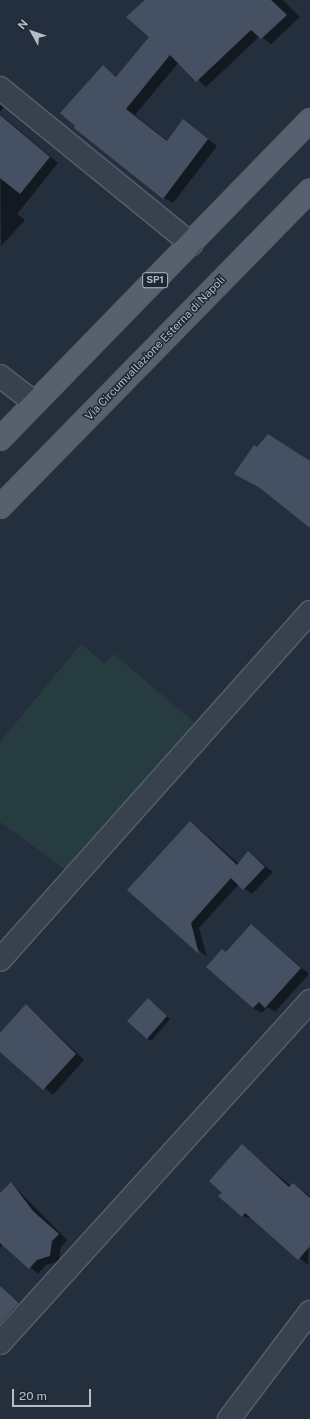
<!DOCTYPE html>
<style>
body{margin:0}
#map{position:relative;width:310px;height:1419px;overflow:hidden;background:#242f3e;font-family:"Public Sans",sans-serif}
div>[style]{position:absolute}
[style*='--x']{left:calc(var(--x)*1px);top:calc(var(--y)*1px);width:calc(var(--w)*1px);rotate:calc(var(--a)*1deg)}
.green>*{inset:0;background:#263c3f}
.shadow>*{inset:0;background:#0007}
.building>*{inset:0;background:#455162}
.roads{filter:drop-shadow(1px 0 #565f6c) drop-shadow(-1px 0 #565f6c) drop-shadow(0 1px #565f6c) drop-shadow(0 -1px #565f6c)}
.minor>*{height:22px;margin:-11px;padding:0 11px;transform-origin:11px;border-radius:11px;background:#38414e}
.major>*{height:22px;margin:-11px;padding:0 11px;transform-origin:11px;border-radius:11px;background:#56606e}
span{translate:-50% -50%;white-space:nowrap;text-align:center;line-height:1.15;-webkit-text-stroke:3px #1d2633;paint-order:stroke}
.shield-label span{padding:1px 3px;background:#1d2633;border:1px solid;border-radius:3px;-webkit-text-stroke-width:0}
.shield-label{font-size:10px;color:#b4bcc9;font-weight:700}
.street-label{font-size:11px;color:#b4bcc9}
.north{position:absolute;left:12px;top:12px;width:40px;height:40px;-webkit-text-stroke:3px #1d2633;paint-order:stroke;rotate:310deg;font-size:11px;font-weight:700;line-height:16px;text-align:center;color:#b4bcc9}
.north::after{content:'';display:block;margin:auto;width:14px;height:18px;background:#b4bcc9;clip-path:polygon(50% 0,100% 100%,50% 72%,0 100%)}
.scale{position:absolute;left:12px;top:1389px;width:79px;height:18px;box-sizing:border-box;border:2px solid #b4bcc9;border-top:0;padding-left:5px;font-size:12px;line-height:14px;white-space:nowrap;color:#b4bcc9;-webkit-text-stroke:3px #1d2633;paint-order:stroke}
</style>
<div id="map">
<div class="green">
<div style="clip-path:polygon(81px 644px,105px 664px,114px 654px,201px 728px,70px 873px,0 822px,0 742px)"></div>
</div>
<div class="shadow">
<div style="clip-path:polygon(147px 0,283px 0,300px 17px,271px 44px,260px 36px,206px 87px,179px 62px,135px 115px,168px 141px,183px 121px,217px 146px,173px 203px,164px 198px,103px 67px,118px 77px,151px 37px)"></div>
<div style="clip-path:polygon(0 103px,4px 107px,0 112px)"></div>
<div style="clip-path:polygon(0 114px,58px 163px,17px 214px,25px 220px,1px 246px)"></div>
<div style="clip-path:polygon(191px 822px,239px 864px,249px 853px,273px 872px,252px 894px,239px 884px,199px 928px,207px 957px,128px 890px)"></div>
<div style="clip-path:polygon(251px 925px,309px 974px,275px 1012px,267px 1007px,262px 1013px,253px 1008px,227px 953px)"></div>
<div style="clip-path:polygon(152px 1002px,170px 1019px,151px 1041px,147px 1038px)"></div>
<div style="clip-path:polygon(27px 1005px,84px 1060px,53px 1095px,0 1050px,0 1035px)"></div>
<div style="clip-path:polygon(242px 1146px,291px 1186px,293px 1184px,310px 1196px,308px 1265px,253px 1219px,242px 1216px,223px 1192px)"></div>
<div style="clip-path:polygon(11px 1183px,67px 1240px,61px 1247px,59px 1261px,46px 1265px,38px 1274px,3px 1244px,0 1248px,0 1197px)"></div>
<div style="clip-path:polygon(6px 1292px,28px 1309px,0 1340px,0 1300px)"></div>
</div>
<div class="building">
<div style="clip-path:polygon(145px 0,271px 0,287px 15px,261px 39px,251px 30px,196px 82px,170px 55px,126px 109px,167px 141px,183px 119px,208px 139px,163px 199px,74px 128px,75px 126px,60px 113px,103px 65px,116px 77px,149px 37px,126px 17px)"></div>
<div style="clip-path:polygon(0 115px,50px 157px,20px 194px,0 178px)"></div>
<div style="clip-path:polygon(268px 434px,310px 461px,310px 528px,260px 488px,234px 474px,254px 445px,257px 447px)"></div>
<div style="clip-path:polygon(190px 821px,237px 865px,248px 851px,265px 867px,243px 890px,231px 878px,191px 923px,199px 954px,127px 890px)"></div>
<div style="clip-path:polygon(251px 924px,301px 968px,265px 1008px,259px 1002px,253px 1008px,206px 967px,222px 949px,226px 952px)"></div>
<div style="clip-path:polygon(148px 998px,167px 1016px,147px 1039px,127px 1021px)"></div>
<div style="clip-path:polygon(26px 1004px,76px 1054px,43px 1090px,0 1052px,0 1033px)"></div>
<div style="clip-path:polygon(242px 1144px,289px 1187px,293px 1183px,310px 1198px,310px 1246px,298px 1260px,245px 1213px,242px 1217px,218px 1196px,222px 1193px,209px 1181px)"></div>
<div style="clip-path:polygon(11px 1182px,33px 1211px,59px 1234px,52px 1241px,50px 1256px,37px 1260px,29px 1269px,0 1243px,0 1193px)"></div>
<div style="clip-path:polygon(0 1286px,19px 1303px,0 1324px)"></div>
</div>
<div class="roads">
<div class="minor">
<div style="--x:0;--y:88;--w:247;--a:39.2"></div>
<div style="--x:0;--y:376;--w:44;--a:37.6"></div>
<div style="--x:0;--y:960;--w:466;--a:-48.3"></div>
<div style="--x:0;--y:1343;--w:462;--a:-47.8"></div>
<div style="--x:229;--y:1419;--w:134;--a:-52.9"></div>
</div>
<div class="major">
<div style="--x:0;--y:439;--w:445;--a:-45.8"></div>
<div style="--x:0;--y:507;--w:443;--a:-45.6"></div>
</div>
</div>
<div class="shield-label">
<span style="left:155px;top:280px">SP1</span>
</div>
<div class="street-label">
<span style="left:155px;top:348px;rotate:-46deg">Via Circumvallazione Esterna di Napoli</span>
</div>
<div class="north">N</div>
<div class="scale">20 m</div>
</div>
